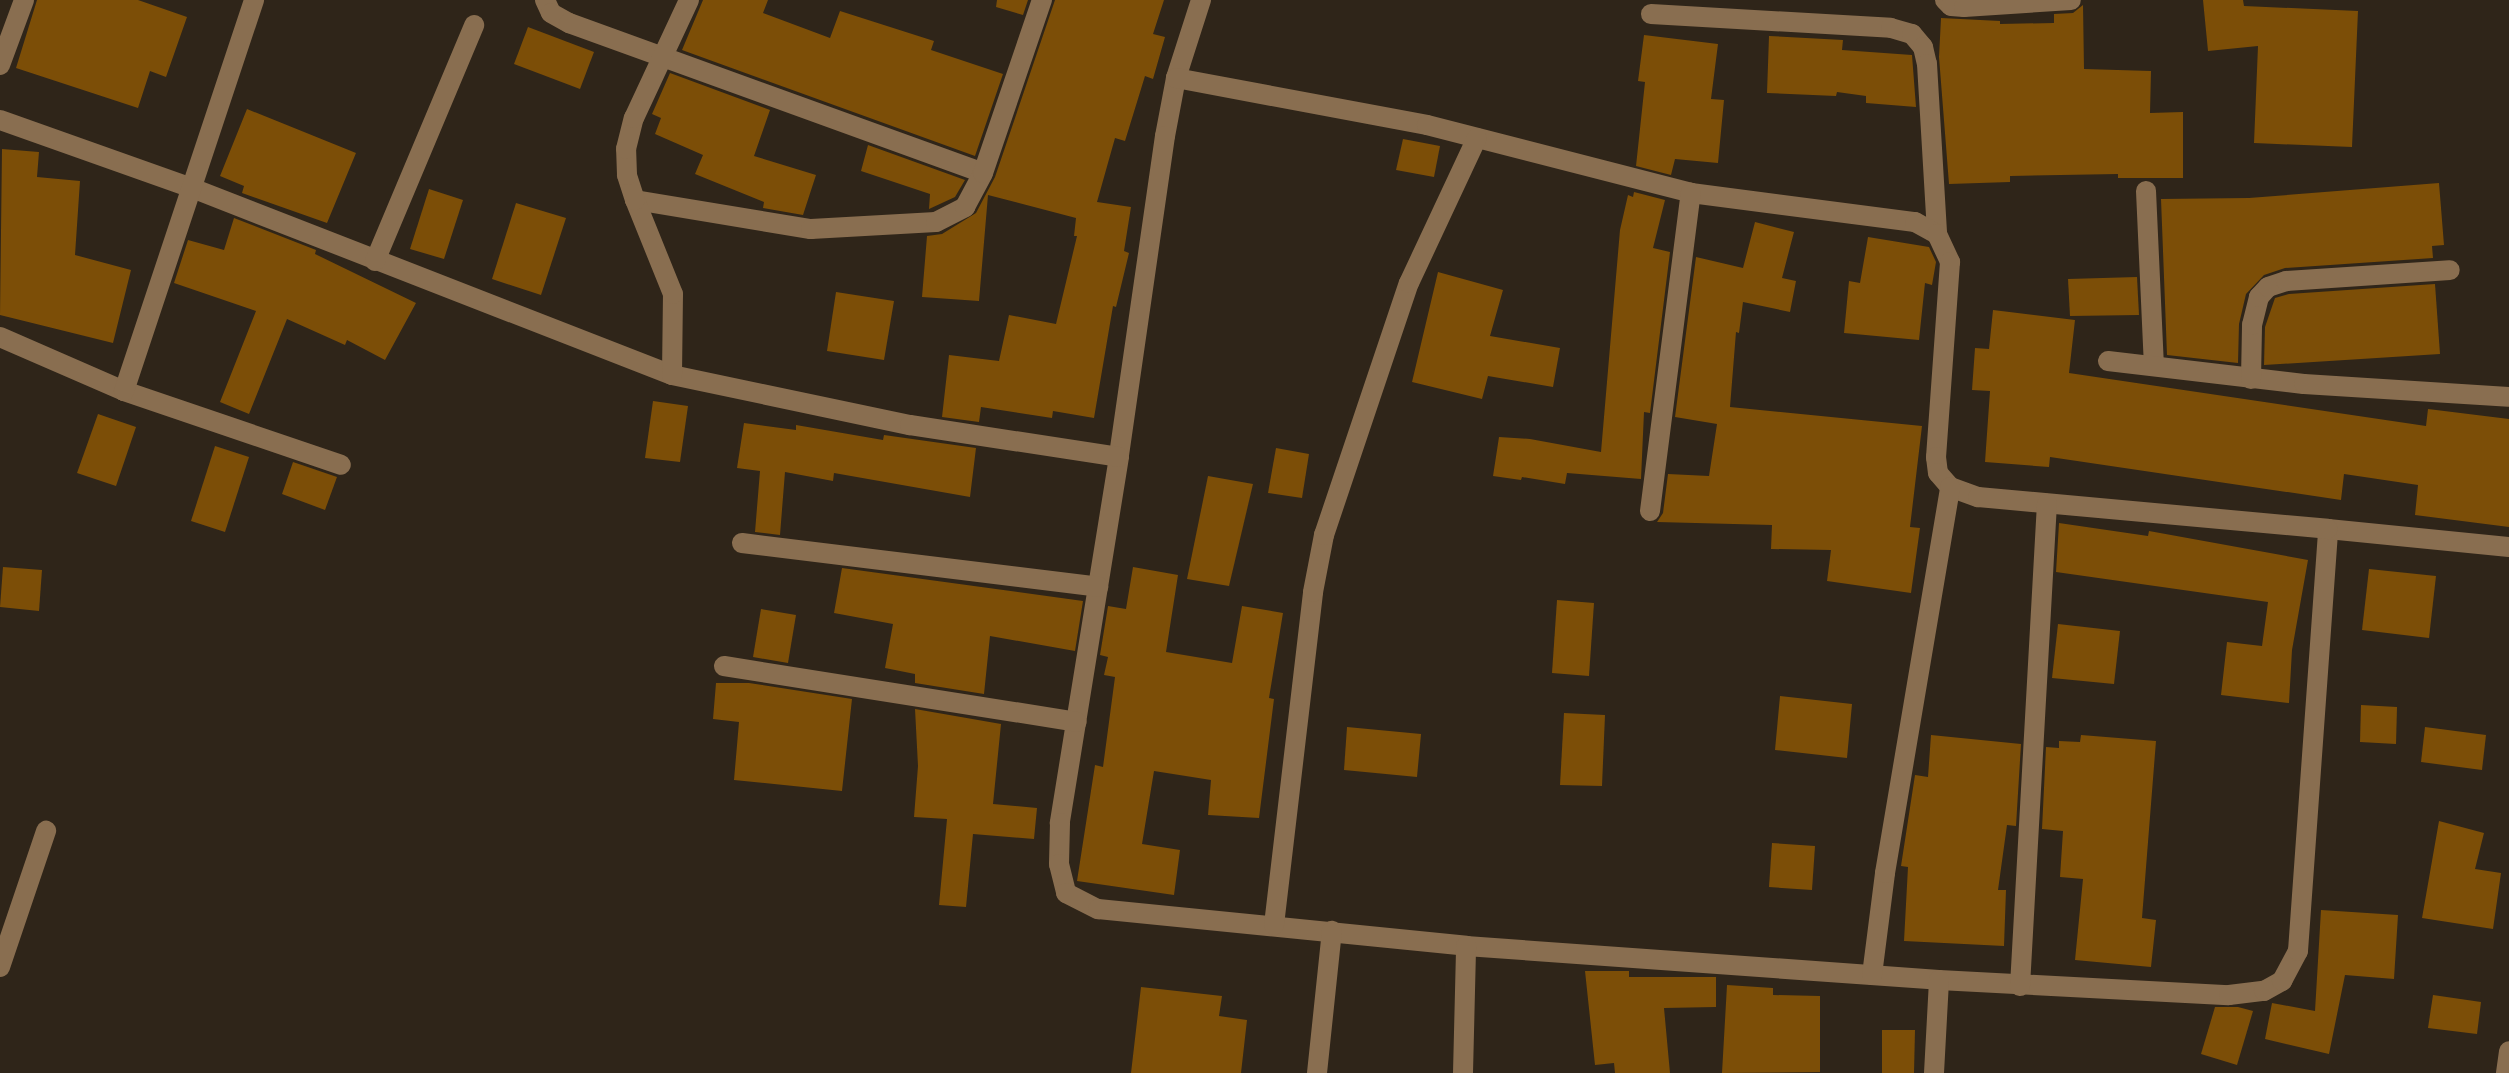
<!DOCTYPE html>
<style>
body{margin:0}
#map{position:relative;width:2509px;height:1073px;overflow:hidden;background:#2f2519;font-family:"Open Sans",sans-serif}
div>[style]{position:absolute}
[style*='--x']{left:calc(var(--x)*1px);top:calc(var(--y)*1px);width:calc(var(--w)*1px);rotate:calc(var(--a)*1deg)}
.building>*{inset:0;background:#7c4e07}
.minor>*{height:20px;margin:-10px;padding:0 10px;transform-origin:10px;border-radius:10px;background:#896e50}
span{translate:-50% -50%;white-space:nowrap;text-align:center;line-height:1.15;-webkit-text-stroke:7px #2f2519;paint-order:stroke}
</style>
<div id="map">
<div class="building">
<div style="clip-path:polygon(37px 0,138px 0,187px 17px,166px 77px,150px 71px,138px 108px,16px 68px)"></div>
<div style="clip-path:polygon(703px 0,768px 0,763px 13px,830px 38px,840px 11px,934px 41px,931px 50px,1003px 74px,975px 156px,682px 50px)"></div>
<div style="clip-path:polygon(997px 0,1028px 0,1023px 15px,996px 7px)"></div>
<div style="clip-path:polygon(1055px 0,1164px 0,1153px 34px,1165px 37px,1153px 79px,1145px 76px,1125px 141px,1115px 138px,1097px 202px,1131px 207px,1124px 251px,1129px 253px,1116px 307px,1113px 306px,1094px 418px,1053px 411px,1052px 418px,981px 407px,979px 422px,942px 417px,949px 355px,999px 361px,1009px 315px,1056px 324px,1077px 236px,1074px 236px,1076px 218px,988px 195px,979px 301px,922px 297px,927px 236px,942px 234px,976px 213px,995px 177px)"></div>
<div style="clip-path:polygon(2203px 0,2243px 0,2244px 6px,2358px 11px,2352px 147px,2254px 143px,2258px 46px,2208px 51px)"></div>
<div style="clip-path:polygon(2083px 5px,2084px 69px,2151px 71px,2150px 113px,2183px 112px,2183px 178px,2118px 178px,2118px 174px,2010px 176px,2010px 182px,1949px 184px,1939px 57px,1941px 18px,2000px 21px,2000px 24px,2054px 23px,2054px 14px,2073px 13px)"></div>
<div style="clip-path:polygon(528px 27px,594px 52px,580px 89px,514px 64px)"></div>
<div style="clip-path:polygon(1644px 35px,1718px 44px,1711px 99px,1724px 100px,1718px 163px,1675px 159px,1671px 175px,1636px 166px,1645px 82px,1638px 81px)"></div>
<div style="clip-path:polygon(1769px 36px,1843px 40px,1842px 50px,1912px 55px,1916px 107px,1866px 103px,1866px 96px,1837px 92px,1836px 96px,1767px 93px)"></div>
<div style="clip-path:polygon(670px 73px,770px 110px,754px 156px,816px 175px,803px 215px,763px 208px,764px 202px,695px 174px,703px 155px,655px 134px,661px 118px,652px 114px)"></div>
<div style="clip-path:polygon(247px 109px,356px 153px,327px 223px,242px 193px,244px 186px,220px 176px)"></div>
<div style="clip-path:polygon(1403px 139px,1440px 146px,1434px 177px,1396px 170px)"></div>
<div style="clip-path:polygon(868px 145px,965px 180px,955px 197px,929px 209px,930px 194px,861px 171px)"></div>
<div style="clip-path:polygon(2px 149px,39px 152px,37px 177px,80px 181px,75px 255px,131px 270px,113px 343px,0 315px)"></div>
<div style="clip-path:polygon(2439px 183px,2444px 245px,2432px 246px,2433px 258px,2285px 268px,2264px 275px,2246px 294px,2239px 324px,2238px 363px,2167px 355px,2161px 199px,2249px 198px)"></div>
<div style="clip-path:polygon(429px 189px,463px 200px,444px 259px,410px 249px)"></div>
<div style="clip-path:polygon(1634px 192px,1665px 200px,1653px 248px,1670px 252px,1650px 413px,1644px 412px,1641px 479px,1567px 473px,1565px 484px,1522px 477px,1521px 480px,1493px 476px,1499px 437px,1530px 439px,1601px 452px,1620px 230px,1628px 195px,1633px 197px)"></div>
<div style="clip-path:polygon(516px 203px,566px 218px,541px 295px,492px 279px)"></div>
<div style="clip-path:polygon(234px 218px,316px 250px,315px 254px,416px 303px,385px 360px,347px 340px,345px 345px,287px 319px,249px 414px,220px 402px,256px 311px,174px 283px,188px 240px,224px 250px)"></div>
<div style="clip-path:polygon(1755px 222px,1794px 232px,1782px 278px,1796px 281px,1790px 312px,1743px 302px,1739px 333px,1736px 332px,1730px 407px,1922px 426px,1910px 527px,1920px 528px,1911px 593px,1827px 581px,1831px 550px,1771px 549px,1772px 525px,1657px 522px,1663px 513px,1668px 474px,1709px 476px,1717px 424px,1675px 417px,1696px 257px,1743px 268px)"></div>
<div style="clip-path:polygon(1868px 237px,1929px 247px,1936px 262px,1932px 285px,1925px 283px,1919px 340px,1844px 333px,1849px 281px,1860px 283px)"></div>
<div style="clip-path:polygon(1438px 272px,1503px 290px,1490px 336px,1560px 348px,1553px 387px,1488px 376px,1482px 399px,1412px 382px)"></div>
<div style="clip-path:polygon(2137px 277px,2139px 315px,2070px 316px,2068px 279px)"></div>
<div style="clip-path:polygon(2435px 284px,2440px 354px,2264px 365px,2265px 327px,2275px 298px,2289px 294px)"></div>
<div style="clip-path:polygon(836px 292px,894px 301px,884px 360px,827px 351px)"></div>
<div style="clip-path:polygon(1993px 310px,2075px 320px,2069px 373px,2426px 426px,2428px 409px,2509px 419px,2509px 527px,2415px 515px,2418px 485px,2344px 474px,2341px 500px,2050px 457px,2049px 467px,1985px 462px,1990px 391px,1972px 390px,1975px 348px,1989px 349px)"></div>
<div style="clip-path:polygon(653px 401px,688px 406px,680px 462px,645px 458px)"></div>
<div style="clip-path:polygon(98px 414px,136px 427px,116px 486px,77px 473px)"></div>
<div style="clip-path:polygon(744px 423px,796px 430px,796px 425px,883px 440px,884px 435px,976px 448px,970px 497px,834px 473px,833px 481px,785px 472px,780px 535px,755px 532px,760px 471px,737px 468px)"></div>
<div style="clip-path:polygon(215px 446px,249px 457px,225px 532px,191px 521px)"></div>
<div style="clip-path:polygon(1276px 448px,1309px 454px,1302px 498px,1268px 493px)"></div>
<div style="clip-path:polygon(293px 462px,337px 477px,325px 510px,282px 494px)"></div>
<div style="clip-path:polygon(1208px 476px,1253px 484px,1229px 586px,1187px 579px)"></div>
<div style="clip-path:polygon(2059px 523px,2148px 536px,2149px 531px,2308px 560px,2292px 650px,2289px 703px,2221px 695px,2227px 642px,2262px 646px,2268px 602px,2056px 572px)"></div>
<div style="clip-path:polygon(3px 567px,42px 570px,39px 611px,0 607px)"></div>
<div style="clip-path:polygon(1133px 567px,1178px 575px,1166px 652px,1232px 663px,1242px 606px,1283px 613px,1269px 698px,1274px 699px,1259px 818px,1208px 815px,1211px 780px,1154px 771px,1142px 844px,1180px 850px,1174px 895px,1077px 881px,1095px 765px,1103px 767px,1115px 677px,1104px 675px,1108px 657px,1100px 655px,1108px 606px,1126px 609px)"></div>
<div style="clip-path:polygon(842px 568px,1083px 601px,1075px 651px,990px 636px,984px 694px,915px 683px,915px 674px,885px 668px,893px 624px,834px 613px)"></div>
<div style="clip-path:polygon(2369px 569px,2436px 576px,2429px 638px,2362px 630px)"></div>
<div style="clip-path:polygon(1557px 600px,1594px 603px,1589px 676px,1552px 673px)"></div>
<div style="clip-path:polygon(761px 609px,796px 615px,788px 663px,753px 657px)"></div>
<div style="clip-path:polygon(2058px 624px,2120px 631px,2114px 684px,2052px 678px)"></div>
<div style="clip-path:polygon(716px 683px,749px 683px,852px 699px,842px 791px,734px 780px,739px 722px,713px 719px)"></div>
<div style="clip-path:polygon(1780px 696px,1852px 704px,1847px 758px,1775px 750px)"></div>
<div style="clip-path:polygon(2361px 705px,2397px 707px,2396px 744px,2360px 742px)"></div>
<div style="clip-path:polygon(915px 709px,1001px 724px,993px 804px,1037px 808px,1034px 839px,973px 834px,966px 907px,939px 905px,947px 819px,914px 817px,918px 766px)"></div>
<div style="clip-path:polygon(1564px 713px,1605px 715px,1602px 786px,1560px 785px)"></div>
<div style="clip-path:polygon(1347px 727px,1421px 734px,1417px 777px,1344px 770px)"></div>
<div style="clip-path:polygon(2425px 727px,2486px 735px,2482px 770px,2421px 762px)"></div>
<div style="clip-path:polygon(1931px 735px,2021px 744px,2016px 826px,2007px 825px,1998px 890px,2006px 890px,2004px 946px,1904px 941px,1908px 867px,1901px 866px,1915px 775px,1928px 777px)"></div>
<div style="clip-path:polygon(2081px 735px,2156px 741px,2142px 918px,2156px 920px,2151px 967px,2075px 960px,2083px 879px,2060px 877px,2063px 831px,2042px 829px,2046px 747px,2059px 748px,2059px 741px,2080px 742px)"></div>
<div style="clip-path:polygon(2439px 821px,2484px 833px,2475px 869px,2501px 873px,2493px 929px,2422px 918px)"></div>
<div style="clip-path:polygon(1772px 843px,1815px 846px,1812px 890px,1769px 887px)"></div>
<div style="clip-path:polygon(2321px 910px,2398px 915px,2394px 979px,2345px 975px,2329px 1054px,2265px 1039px,2272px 1003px,2315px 1011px)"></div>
<div style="clip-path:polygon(1585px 971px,1629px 971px,1629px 977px,1716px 977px,1716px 1007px,1664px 1008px,1670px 1073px,1615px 1073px,1614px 1063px,1595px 1065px)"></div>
<div style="clip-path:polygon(1727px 985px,1773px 988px,1773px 995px,1820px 996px,1820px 1072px,1722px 1073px)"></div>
<div style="clip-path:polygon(1141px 987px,1222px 996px,1219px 1016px,1247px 1020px,1241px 1073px,1131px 1073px)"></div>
<div style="clip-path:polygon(2433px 995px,2481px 1002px,2477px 1034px,2428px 1028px)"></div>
<div style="clip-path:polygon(2215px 1007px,2238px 1007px,2253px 1011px,2237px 1065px,2201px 1054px)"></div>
<div style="clip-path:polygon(1882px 1030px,1915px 1030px,1914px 1073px,1882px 1073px)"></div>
</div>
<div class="minor">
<div style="--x:545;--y:0;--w:14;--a:65"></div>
<div style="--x:551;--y:13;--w:21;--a:29"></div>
<div style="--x:569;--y:23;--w:440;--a:19.9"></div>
<div style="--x:1201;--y:0;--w:82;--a:107.8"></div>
<div style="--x:1176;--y:78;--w:59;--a:100.7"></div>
<div style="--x:1165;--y:136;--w:324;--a:98.2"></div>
<div style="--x:1119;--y:457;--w:371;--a:99.2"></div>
<div style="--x:1060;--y:823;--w:41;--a:91.4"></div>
<div style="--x:1059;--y:864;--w:30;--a:76"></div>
<div style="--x:1066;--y:893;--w:36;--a:27"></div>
<div style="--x:1098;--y:909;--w:370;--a:5.7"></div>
<div style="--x:1466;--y:946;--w:474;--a:4.1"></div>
<div style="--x:1939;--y:980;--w:290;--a:3"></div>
<div style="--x:2229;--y:995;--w:35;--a:-7"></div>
<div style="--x:2264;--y:991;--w:21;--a:-29"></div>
<div style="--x:2282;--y:981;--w:34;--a:-62"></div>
<div style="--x:2298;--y:951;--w:423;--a:-85.9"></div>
<div style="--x:2328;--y:529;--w:182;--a:5.7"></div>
<div style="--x:1945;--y:0;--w:8;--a:45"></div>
<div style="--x:1951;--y:6;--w:13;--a:4"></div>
<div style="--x:1964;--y:7;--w:107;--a:-3.7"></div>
<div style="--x:1651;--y:14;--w:240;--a:3.3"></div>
<div style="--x:1891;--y:28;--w:22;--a:16"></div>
<div style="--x:1912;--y:34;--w:17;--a:50"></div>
<div style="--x:1923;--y:47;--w:17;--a:77"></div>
<div style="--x:1927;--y:64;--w:170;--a:86.6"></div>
<div style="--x:0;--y:65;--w:69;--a:-69.7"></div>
<div style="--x:1176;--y:78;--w:255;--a:10.6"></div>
<div style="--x:1427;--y:125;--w:273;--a:14.4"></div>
<div style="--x:1691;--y:193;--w:226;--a:7.4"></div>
<div style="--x:1915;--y:222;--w:25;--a:29"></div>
<div style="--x:1937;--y:234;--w:31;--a:65"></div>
<div style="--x:1950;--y:262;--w:196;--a:94.1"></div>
<div style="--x:1936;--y:457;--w:16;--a:83"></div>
<div style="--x:1938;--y:473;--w:18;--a:49"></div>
<div style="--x:1950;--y:487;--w:30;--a:20"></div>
<div style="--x:1978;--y:497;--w:351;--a:5.2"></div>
<div style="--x:0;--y:120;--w:204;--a:19.5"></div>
<div style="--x:192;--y:188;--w:515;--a:21.29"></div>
<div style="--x:672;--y:375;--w:243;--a:11.9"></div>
<div style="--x:910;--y:425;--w:211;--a:8.7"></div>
<div style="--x:2146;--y:191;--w:174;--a:87.4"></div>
<div style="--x:635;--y:200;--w:178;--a:9.4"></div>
<div style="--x:811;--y:229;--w:125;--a:-3.2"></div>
<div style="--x:936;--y:222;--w:33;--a:-27"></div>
<div style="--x:965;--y:207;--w:38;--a:-62"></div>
<div style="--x:983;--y:173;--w:183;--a:-71.2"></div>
<div style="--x:375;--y:261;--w:256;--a:-67.2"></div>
<div style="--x:0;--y:337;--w:135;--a:23.5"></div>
<div style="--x:124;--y:391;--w:229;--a:18.8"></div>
<div style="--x:2108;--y:361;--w:197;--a:6.7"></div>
<div style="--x:2304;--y:384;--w:205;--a:3.6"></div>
<div style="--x:672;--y:375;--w:81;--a:-89.3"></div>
<div style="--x:673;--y:294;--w:101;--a:-112"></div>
<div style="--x:635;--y:200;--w:26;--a:-108"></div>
<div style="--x:627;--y:175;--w:26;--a:-92"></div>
<div style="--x:626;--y:149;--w:32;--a:-76"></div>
<div style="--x:634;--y:118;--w:130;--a:-65"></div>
<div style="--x:2251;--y:379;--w:54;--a:-88.9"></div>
<div style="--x:2252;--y:325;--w:29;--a:-76"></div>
<div style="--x:2259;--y:297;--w:13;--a:-48"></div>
<div style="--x:2268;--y:287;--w:19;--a:-18"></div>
<div style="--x:2286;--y:281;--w:164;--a:-3.8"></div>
<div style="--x:124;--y:391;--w:412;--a:-71.6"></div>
<div style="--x:1650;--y:511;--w:321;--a:-82.7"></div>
<div style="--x:742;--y:543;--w:359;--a:7"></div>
<div style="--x:724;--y:666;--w:357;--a:9"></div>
<div style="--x:1274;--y:925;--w:335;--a:-83.3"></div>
<div style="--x:1313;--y:592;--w:58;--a:-79.1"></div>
<div style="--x:1324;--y:535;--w:266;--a:-71.4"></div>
<div style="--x:1409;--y:283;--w:160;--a:-64.9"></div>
<div style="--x:0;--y:967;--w:144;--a:-71.3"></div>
<div style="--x:1872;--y:975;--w:103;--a:-82.7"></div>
<div style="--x:1885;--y:873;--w:391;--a:-80.4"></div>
<div style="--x:2020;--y:986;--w:483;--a:-86.8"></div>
<div style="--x:1317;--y:1073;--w:143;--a:-84"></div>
<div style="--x:1463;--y:1073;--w:127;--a:-88.6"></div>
<div style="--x:1934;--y:1073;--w:93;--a:-86.9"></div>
<div style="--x:2506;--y:1073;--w:22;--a:-82"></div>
</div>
</div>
